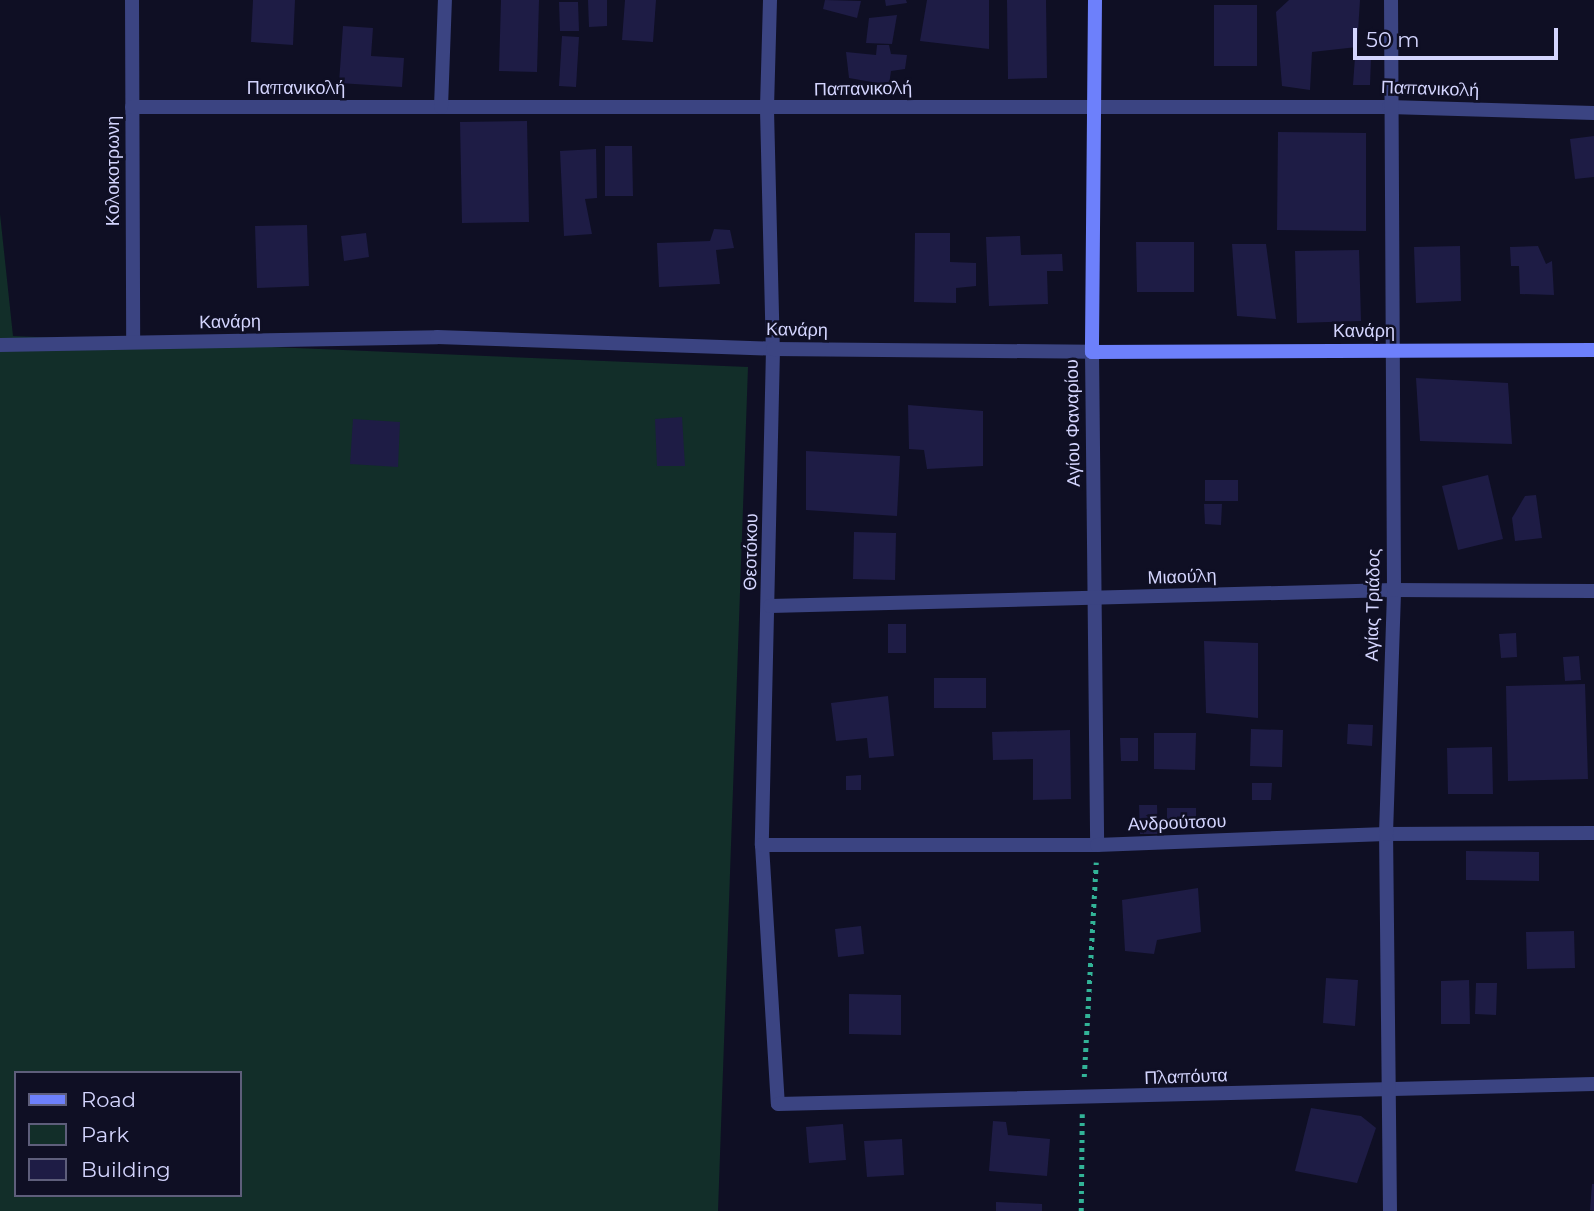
<!DOCTYPE html>
<meta charset="utf-8">
<style>
body{margin:0}
#map{position:relative;width:1594px;height:1211px;overflow:hidden;background:#0f0f24;font-family:Montserrat,sans-serif}
div>[style]{position:absolute}
[style*='--x']{left:calc(var(--x)*1px);top:calc(var(--y)*1px);width:calc(var(--w)*1px);rotate:calc(var(--a)*1deg)}
.green>*{inset:0;background:#122e29}
.building>*{inset:0;background:#1e1c45}
.path>*{height:4.5px;margin-top:-2.25px;transform-origin:0;background:repeating-linear-gradient(90deg,#32b397 0 3.5px,transparent 0 8.5px)}
.street>*{height:14px;margin:-7px;padding:0 7px;transform-origin:7px;border-radius:7px;background:#3b4482}
.secondary>*{height:14px;margin:-7px;padding:0 7px;transform-origin:7px;border-radius:7px;background:#6d80fb}
span{translate:-50% -50%;white-space:nowrap;text-align:center;line-height:1.15;-webkit-text-stroke:5px #0f0f24;paint-order:stroke}
.street-label{font-size:18px;color:#d4d5fe}
.legend{position:absolute;left:14px;top:1071px;width:228px;height:126px;box-sizing:border-box;background:#0f0f24;border:2px solid #5e5e7b;margin:0;padding:9px 12px;list-style:none;font-size:21px;color:#d4d5fe}
.legend li{display:flex;align-items:center;gap:14px;height:35px}
.legend b{width:35px;border:2px solid #5e5e7b}
.scale{position:absolute;left:1353px;top:28px;width:205px;height:32px;box-sizing:border-box;border:4px solid #d4d5fe;border-top:0;padding-left:9px;font-size:21px;line-height:24px;white-space:nowrap;color:#d4d5fe;-webkit-text-stroke:5px #0f0f24;paint-order:stroke}
</style>
<div id="map">
<div class="green">
<div style="clip-path:polygon(evenodd,0 214px,13px 336px,748px 367px,718px 1211px,0 1211px,0 214px,16px 1073px,240px 1073px,240px 1195px,16px 1195px,16px 1073px)"></div>
</div>
<div class="building">
<div style="clip-path:polygon(253px 0,295px 0,293px 45px,251px 42px)"></div>
<div style="clip-path:polygon(501px 0,539px 0,537px 72px,499px 71px)"></div>
<div style="clip-path:polygon(588px 0,607px 0,607px 26px,589px 27px)"></div>
<div style="clip-path:polygon(625px 0,656px 0,653px 42px,622px 40px)"></div>
<div style="clip-path:polygon(825px 0,861px 1px,857px 18px,823px 9px)"></div>
<div style="clip-path:polygon(885px 0,906px 0,907px 3px,886px 6px)"></div>
<div style="clip-path:polygon(927px 0,989px 0,989px 49px,920px 41px)"></div>
<div style="clip-path:polygon(1007px 0,1046px 0,1047px 78px,1008px 79px)"></div>
<div style="clip-path:polygon(1289px 0,1360px 0,1357px 47px,1312px 52px,1310px 90px,1282px 86px,1276px 12px)"></div>
<div style="clip-path:polygon(559px 2px,578px 2px,579px 31px,560px 31px)"></div>
<div style="clip-path:polygon(1214px 5px,1257px 5px,1257px 66px,1214px 66px)"></div>
<div style="clip-path:polygon(897px 15px,892px 44px,866px 43px,869px 18px)"></div>
<div style="clip-path:polygon(343px 26px,373px 28px,371px 56px,404px 58px,402px 87px,339px 83px)"></div>
<div style="clip-path:polygon(562px 36px,579px 37px,576px 87px,559px 86px)"></div>
<div style="clip-path:polygon(877px 45px,889px 45px,891px 54px,907px 55px,905px 69px,891px 71px,889px 85px,849px 78px,846px 52px,876px 55px)"></div>
<div style="clip-path:polygon(1355px 57px,1371px 58px,1370px 85px,1353px 85px)"></div>
<div style="clip-path:polygon(527px 121px,529px 222px,462px 223px,460px 122px)"></div>
<div style="clip-path:polygon(1278px 132px,1366px 133px,1366px 231px,1277px 230px)"></div>
<div style="clip-path:polygon(1594px 136px,1594px 177px,1575px 179px,1570px 139px)"></div>
<div style="clip-path:polygon(605px 146px,632px 146px,633px 196px,605px 196px)"></div>
<div style="clip-path:polygon(596px 149px,597px 198px,585px 199px,592px 234px,564px 236px,560px 151px)"></div>
<div style="clip-path:polygon(307px 225px,309px 286px,257px 288px,255px 226px)"></div>
<div style="clip-path:polygon(714px 229px,730px 230px,734px 248px,716px 250px,720px 284px,659px 287px,657px 243px,710px 241px)"></div>
<div style="clip-path:polygon(366px 233px,369px 257px,344px 261px,341px 236px)"></div>
<div style="clip-path:polygon(915px 233px,950px 233px,950px 262px,976px 263px,976px 286px,956px 288px,956px 303px,914px 302px)"></div>
<div style="clip-path:polygon(1020px 236px,1021px 255px,1062px 254px,1063px 271px,1047px 271px,1048px 304px,989px 306px,986px 237px)"></div>
<div style="clip-path:polygon(1136px 242px,1194px 242px,1194px 292px,1137px 292px)"></div>
<div style="clip-path:polygon(1232px 244px,1266px 244px,1276px 319px,1237px 316px)"></div>
<div style="clip-path:polygon(1460px 246px,1461px 301px,1416px 303px,1414px 247px)"></div>
<div style="clip-path:polygon(1538px 246px,1546px 264px,1552px 261px,1554px 295px,1520px 294px,1519px 266px,1511px 266px,1510px 247px)"></div>
<div style="clip-path:polygon(1359px 250px,1361px 321px,1297px 323px,1295px 251px)"></div>
<div style="clip-path:polygon(1416px 378px,1508px 383px,1512px 444px,1420px 441px)"></div>
<div style="clip-path:polygon(908px 405px,983px 411px,983px 466px,927px 469px,924px 450px,909px 449px)"></div>
<div style="clip-path:polygon(682px 417px,685px 466px,657px 466px,655px 419px)"></div>
<div style="clip-path:polygon(353px 419px,400px 422px,398px 467px,350px 464px)"></div>
<div style="clip-path:polygon(806px 451px,900px 456px,897px 516px,806px 510px)"></div>
<div style="clip-path:polygon(1488px 475px,1503px 539px,1458px 550px,1442px 486px)"></div>
<div style="clip-path:polygon(1205px 480px,1238px 480px,1238px 501px,1205px 501px)"></div>
<div style="clip-path:polygon(1536px 495px,1542px 538px,1515px 541px,1512px 518px,1525px 496px)"></div>
<div style="clip-path:polygon(1204px 504px,1222px 504px,1221px 525px,1205px 524px)"></div>
<div style="clip-path:polygon(854px 532px,896px 533px,895px 580px,853px 579px)"></div>
<div style="clip-path:polygon(888px 624px,906px 624px,906px 653px,888px 653px)"></div>
<div style="clip-path:polygon(1516px 633px,1517px 657px,1501px 658px,1499px 634px)"></div>
<div style="clip-path:polygon(1204px 641px,1258px 643px,1258px 718px,1206px 713px)"></div>
<div style="clip-path:polygon(1579px 656px,1581px 680px,1565px 681px,1563px 657px)"></div>
<div style="clip-path:polygon(934px 678px,986px 678px,986px 708px,934px 708px)"></div>
<div style="clip-path:polygon(1585px 684px,1588px 779px,1508px 781px,1506px 686px)"></div>
<div style="clip-path:polygon(888px 696px,894px 756px,869px 758px,867px 738px,836px 741px,831px 703px)"></div>
<div style="clip-path:polygon(1348px 724px,1373px 725px,1372px 746px,1347px 744px)"></div>
<div style="clip-path:polygon(1251px 729px,1283px 730px,1282px 767px,1250px 766px)"></div>
<div style="clip-path:polygon(1070px 730px,1071px 799px,1033px 800px,1033px 759px,993px 760px,992px 732px)"></div>
<div style="clip-path:polygon(1154px 733px,1196px 733px,1195px 770px,1154px 769px)"></div>
<div style="clip-path:polygon(1120px 738px,1138px 738px,1138px 761px,1121px 761px)"></div>
<div style="clip-path:polygon(1492px 747px,1493px 794px,1448px 794px,1447px 748px)"></div>
<div style="clip-path:polygon(861px 775px,861px 790px,846px 790px,846px 776px)"></div>
<div style="clip-path:polygon(1252px 783px,1272px 783px,1271px 800px,1252px 800px)"></div>
<div style="clip-path:polygon(1139px 805px,1157px 805px,1158px 834px,1140px 834px)"></div>
<div style="clip-path:polygon(1167px 808px,1196px 808px,1196px 827px,1167px 826px)"></div>
<div style="clip-path:polygon(1466px 851px,1539px 852px,1539px 881px,1466px 880px)"></div>
<div style="clip-path:polygon(1198px 888px,1201px 932px,1157px 940px,1154px 954px,1125px 951px,1122px 900px)"></div>
<div style="clip-path:polygon(861px 926px,864px 954px,838px 957px,835px 929px)"></div>
<div style="clip-path:polygon(1574px 931px,1575px 968px,1527px 969px,1526px 932px)"></div>
<div style="clip-path:polygon(1326px 978px,1358px 980px,1355px 1026px,1323px 1023px)"></div>
<div style="clip-path:polygon(1469px 980px,1470px 1024px,1441px 1024px,1441px 981px)"></div>
<div style="clip-path:polygon(1476px 983px,1497px 983px,1496px 1015px,1475px 1014px)"></div>
<div style="clip-path:polygon(849px 994px,901px 995px,901px 1035px,849px 1034px)"></div>
<div style="clip-path:polygon(1311px 1108px,1361px 1116px,1376px 1128px,1357px 1183px,1295px 1171px)"></div>
<div style="clip-path:polygon(993px 1121px,1006px 1122px,1008px 1135px,1050px 1139px,1047px 1176px,989px 1171px)"></div>
<div style="clip-path:polygon(843px 1124px,846px 1160px,809px 1163px,806px 1127px)"></div>
<div style="clip-path:polygon(902px 1139px,904px 1175px,867px 1177px,864px 1141px)"></div>
<div style="clip-path:polygon(1592px 1184px,1594px 1184px,1594px 1211px,1590px 1210px)"></div>
<div style="clip-path:polygon(996px 1202px,1042px 1204px,1042px 1211px,996px 1211px)"></div>
</div>
<div class="path">
<div style="--x:1084;--y:1077;--w:215;--a:-86.8"></div>
<div style="--x:1081;--y:1211;--w:97;--a:-89.4"></div>
</div>
<div class="street">
<div style="--x:132;--y:0;--w:342;--a:89.8"></div>
<div style="--x:770;--y:0;--w:110;--a:91.6"></div>
<div style="--x:767;--y:110;--w:239;--a:88.6"></div>
<div style="--x:773;--y:349;--w:496;--a:91.3"></div>
<div style="--x:762;--y:845;--w:259;--a:86.5"></div>
<div style="--x:778;--y:1104;--w:816;--a:-1.4"></div>
<div style="--x:132;--y:107;--w:1257;--a:0"></div>
<div style="--x:1389;--y:107;--w:205;--a:1.7"></div>
<div style="--x:441;--y:107;--w:107;--a:-87.9"></div>
<div style="--x:0;--y:345;--w:437;--a:-1"></div>
<div style="--x:437;--y:337;--w:336;--a:2"></div>
<div style="--x:773;--y:349;--w:319;--a:0.5"></div>
<div style="--x:1092;--y:352;--w:493;--a:89.4"></div>
<div style="--x:770;--y:606;--w:624;--a:-1.47"></div>
<div style="--x:1394;--y:590;--w:200;--a:0.3"></div>
<div style="--x:762;--y:845;--w:335;--a:0"></div>
<div style="--x:1097;--y:845;--w:289;--a:-2.2"></div>
<div style="--x:1386;--y:834;--w:208;--a:-0.3"></div>
<div style="--x:1390;--y:1211;--w:377;--a:-90.6"></div>
<div style="--x:1386;--y:834;--w:244;--a:-88.1"></div>
<div style="--x:1394;--y:590;--w:590;--a:-90.29"></div>
</div>
<div class="secondary">
<div style="--x:1095;--y:0;--w:352;--a:90.5"></div>
<div style="--x:1092;--y:352;--w:502;--a:-0.23"></div>
</div>
<div class="street-label">
<span style="left:296px;top:88px">Παπανικολή</span>
<span style="left:863px;top:89px;rotate:-1deg">Παπανικολή</span>
<span style="left:1430px;top:89px;rotate:2deg">Παπανικολή</span>
<span style="left:113px;top:171px;rotate:-90deg">Κολοκοτρωνη</span>
<span style="left:230px;top:322px;rotate:-1deg">Κανάρη</span>
<span style="left:797px;top:330px;rotate:1deg">Κανάρη</span>
<span style="left:1364px;top:331px">Κανάρη</span>
<span style="left:1073px;top:423px;rotate:-91deg">Αγίου Φαναρίου</span>
<span style="left:751px;top:552px;rotate:-89deg">Θεοτόκου</span>
<span style="left:1182px;top:577px;rotate:-2deg">Μιαούλη</span>
<span style="left:1373px;top:605px;rotate:-89deg">Αγίας Τριάδος</span>
<span style="left:1177px;top:823px;rotate:-2deg">Ανδρούτσου</span>
<span style="left:1186px;top:1077px;rotate:-2deg">Πλαπόυτα</span>
</div>
<ul class="legend">
<li><b style="height:9px;background:#6d80fb"></b>Road</li>
<li><b style="height:19px;background:#122e29"></b>Park</li>
<li><b style="height:19px;background:#1e1c45"></b>Building</li>
</ul>
<div class="scale">50 m</div>
</div>
